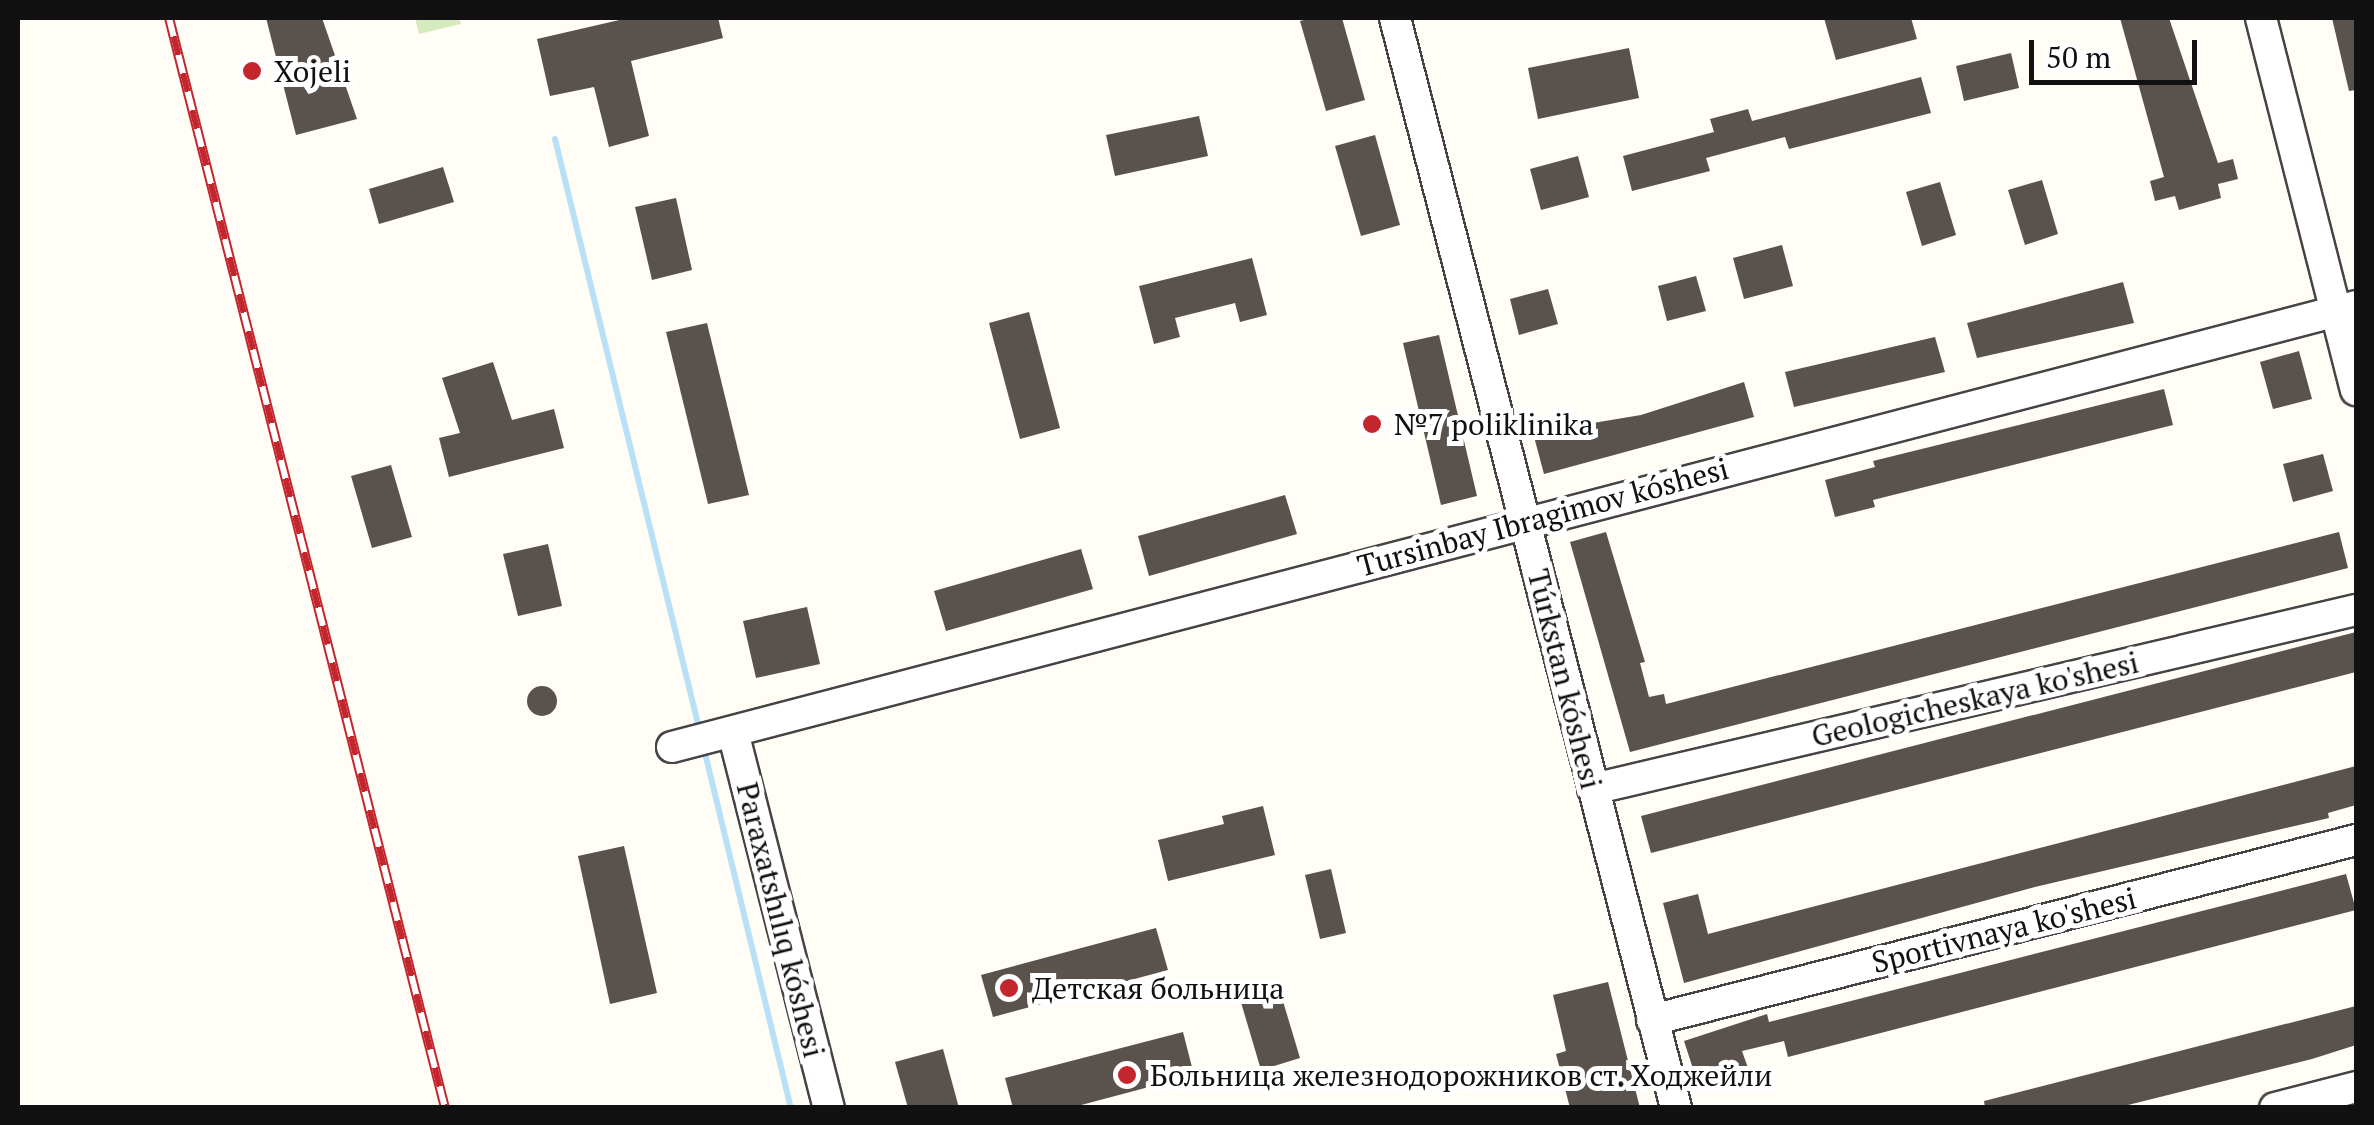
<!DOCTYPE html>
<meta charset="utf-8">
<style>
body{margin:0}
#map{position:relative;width:2374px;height:1125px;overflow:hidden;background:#fffdf5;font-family:"PT Serif",serif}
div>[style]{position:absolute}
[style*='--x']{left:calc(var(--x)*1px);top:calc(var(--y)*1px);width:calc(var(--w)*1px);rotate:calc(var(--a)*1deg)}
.green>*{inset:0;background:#d5ebbd}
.stream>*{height:6px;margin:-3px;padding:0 3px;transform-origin:3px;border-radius:3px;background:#b9e0f7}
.building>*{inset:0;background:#5a524d}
.round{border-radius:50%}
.roads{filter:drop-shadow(2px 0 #444) drop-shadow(-2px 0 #444) drop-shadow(0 2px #444) drop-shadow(0 -2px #444)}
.minor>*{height:30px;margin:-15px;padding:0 15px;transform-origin:15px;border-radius:15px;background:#fff}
.rail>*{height:10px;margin-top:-5px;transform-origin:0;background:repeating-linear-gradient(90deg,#fff 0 19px,#c4262e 0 38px);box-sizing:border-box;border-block:2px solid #c4262e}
.dots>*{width:28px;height:28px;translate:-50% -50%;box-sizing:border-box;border:5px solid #fff;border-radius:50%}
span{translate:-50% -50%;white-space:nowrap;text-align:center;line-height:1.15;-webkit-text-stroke:10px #fff;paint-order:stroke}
.poi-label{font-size:30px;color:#111}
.left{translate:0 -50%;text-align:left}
.street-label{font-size:30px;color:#111}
.frame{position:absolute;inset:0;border:20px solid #111;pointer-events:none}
.scale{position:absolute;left:2029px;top:40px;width:168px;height:45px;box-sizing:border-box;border:5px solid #111;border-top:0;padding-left:12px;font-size:30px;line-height:35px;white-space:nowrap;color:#111;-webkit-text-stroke:8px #fff;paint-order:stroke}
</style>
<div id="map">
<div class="green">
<div style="clip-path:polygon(415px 18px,459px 18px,461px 24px,419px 34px)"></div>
</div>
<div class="stream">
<div style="--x:555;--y:139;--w:610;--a:76.26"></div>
<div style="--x:704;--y:749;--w:369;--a:76.4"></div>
</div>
<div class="building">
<div style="clip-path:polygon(266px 18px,322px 18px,357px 119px,296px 135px)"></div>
<div style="clip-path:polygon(628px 18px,718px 18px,723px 38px,631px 61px,649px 136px,609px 147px,594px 87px,550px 96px,537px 39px)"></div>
<div style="clip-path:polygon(1311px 18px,1342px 18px,1365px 100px,1326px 111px,1300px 21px)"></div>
<div style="clip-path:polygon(1824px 18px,1911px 18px,1917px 39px,1836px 60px)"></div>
<div style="clip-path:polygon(2120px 18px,2169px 18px,2218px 163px,2233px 159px,2238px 179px,2218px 184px,2221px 198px,2179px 210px,2175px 196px,2155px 201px,2150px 181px,2164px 177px)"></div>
<div style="clip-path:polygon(2332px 18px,2356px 18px,2356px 90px,2349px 91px)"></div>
<div style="clip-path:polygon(1629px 48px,1639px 98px,1538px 119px,1528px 68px)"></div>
<div style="clip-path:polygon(2011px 53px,2019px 88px,1964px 101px,1956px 66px)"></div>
<div style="clip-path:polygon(1921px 77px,1931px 113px,1789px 149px,1785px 137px,1706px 158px,1710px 171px,1632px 191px,1623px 156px,1714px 132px,1710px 119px,1748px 109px,1752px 121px)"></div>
<div style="clip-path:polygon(1199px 116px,1208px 156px,1115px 176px,1106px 135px)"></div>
<div style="clip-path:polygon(1375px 135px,1400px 225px,1361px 236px,1335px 146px)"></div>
<div style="clip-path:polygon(1578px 156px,1589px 197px,1541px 210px,1530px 169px)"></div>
<div style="clip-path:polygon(443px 167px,454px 202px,379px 224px,369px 189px)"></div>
<div style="clip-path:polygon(2042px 180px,2058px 234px,2025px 245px,2008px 190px)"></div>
<div style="clip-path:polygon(1940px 182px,1956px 235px,1922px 246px,1906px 192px)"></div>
<div style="clip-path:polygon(676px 198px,692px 270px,652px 280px,635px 207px)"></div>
<div style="clip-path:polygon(1782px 245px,1793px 286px,1744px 299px,1733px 258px)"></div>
<div style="clip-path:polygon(1252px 258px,1267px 315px,1240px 322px,1235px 303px,1175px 318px,1180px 337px,1154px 344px,1139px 286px)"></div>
<div style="clip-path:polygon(1696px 276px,1706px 311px,1667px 321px,1658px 286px)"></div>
<div style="clip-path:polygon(2123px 282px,2134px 323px,1977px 358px,1967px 323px)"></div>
<div style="clip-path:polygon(1548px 289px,1558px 324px,1519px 335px,1510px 299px)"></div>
<div style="clip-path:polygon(1029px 312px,1060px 428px,1020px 439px,989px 323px)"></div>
<div style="clip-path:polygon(707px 323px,749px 495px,708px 504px,666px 332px)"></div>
<div style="clip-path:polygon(1439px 335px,1477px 496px,1441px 505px,1403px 343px)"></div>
<div style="clip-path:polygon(1935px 337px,1945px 372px,1794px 407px,1785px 372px)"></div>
<div style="clip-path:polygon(2299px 351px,2312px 399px,2273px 409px,2260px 362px)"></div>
<div style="clip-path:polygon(493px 362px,512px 420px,554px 409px,564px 448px,449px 477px,439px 438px,460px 433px,442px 378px)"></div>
<div style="clip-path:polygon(1744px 382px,1754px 417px,1544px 474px,1533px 433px,1641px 415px)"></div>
<div style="clip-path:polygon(2164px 389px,2173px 425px,1873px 500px,1875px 507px,1835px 517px,1825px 480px,1875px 467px,1873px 461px)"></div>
<div style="clip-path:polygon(2323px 454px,2333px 491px,2293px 502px,2283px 464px)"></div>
<div style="clip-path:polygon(391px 465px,412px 537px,372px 548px,351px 476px)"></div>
<div style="clip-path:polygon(1285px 495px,1297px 534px,1149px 576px,1138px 536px)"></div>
<div style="clip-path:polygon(1606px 532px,1645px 662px,1640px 663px,1649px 697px,1664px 694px,1666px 704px,2339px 532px,2348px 568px,1630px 752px,1570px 542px)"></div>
<div style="clip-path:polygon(548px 544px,562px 606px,518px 616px,503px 554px)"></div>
<div style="clip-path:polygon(1081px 549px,1093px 589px,946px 631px,934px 591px)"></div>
<div style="clip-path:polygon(807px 607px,820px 664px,756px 678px,743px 621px)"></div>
<div style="clip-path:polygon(2356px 632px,2356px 672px,1651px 853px,1641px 816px)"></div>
<div class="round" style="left:527px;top:686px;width:30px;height:30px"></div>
<div style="clip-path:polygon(2356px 766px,2356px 805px,2328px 813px,2329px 818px,2035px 887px,1684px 983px,1663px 903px,1698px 894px,1708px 934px)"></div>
<div style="clip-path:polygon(1263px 806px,1275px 855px,1168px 881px,1158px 840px,1224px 824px,1222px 816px)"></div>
<div style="clip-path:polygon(624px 846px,657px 993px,610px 1004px,578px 856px)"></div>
<div style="clip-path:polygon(1331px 869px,1346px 933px,1320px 939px,1305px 875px)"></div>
<div style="clip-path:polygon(2346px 874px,2356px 910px,1788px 1057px,1784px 1041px,1742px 1051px,1748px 1068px,1697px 1081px,1684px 1041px,1767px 1014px,1769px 1022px)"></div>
<div style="clip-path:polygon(1156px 928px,1168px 970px,993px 1017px,981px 975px)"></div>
<div style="clip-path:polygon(1608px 982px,1640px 1108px,1570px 1108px,1556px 1054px,1566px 1051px,1553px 995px)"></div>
<div style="clip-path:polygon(1279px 988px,1300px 1058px,1261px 1070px,1240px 999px)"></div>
<div style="clip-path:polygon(2356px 1006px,2356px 1045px,2312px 1059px,2116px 1108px,1985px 1108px,1984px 1101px)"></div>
<div style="clip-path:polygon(1183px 1032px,1194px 1075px,1070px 1108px,1013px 1108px,1005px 1078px)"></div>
<div style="clip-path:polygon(943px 1049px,959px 1108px,908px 1108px,895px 1062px)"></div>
</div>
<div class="roads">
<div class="minor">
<div style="--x:1395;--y:18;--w:1126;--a:75.54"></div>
<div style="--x:2261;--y:18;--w:384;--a:75.7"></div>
<div style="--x:733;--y:732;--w:388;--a:75.7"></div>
<div style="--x:672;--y:747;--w:1741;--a:-14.67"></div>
<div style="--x:1593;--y:789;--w:784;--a:-13.2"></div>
<div style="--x:1652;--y:1020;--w:727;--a:-14.34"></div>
<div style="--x:2275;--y:1108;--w:84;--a:-14.5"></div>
</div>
</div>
<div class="rail">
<div style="--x:169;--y:18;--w:1124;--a:75.79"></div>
</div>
<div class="dots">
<div style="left:252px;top:71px;background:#c4262e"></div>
<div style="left:1372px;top:424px;background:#c4262e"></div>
<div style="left:1009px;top:988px;background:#c4262e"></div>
<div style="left:1127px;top:1075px;background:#c4262e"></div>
</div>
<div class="poi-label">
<span class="left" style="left:274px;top:71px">Xojeli</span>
<span class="left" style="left:1394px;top:424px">№7 poliklinika</span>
<span class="left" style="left:1032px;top:988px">Детская больница</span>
<span class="left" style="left:1150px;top:1075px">Больница железнодорожников ст. Ходжейли</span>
</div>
<div class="street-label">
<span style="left:1543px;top:517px;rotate:-15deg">Tursinbay Ibragimov kóshesi</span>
<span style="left:1565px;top:679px;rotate:76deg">Túrkstan kóshesi</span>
<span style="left:1975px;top:699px;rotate:-13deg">Geologicheskaya ko'shesi</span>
<span style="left:781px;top:920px;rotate:76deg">Paraxatshılıq kóshesi</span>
<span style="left:2004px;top:930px;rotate:-14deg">Sportivnaya ko'shesi</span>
</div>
<div class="frame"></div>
<div class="scale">50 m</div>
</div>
